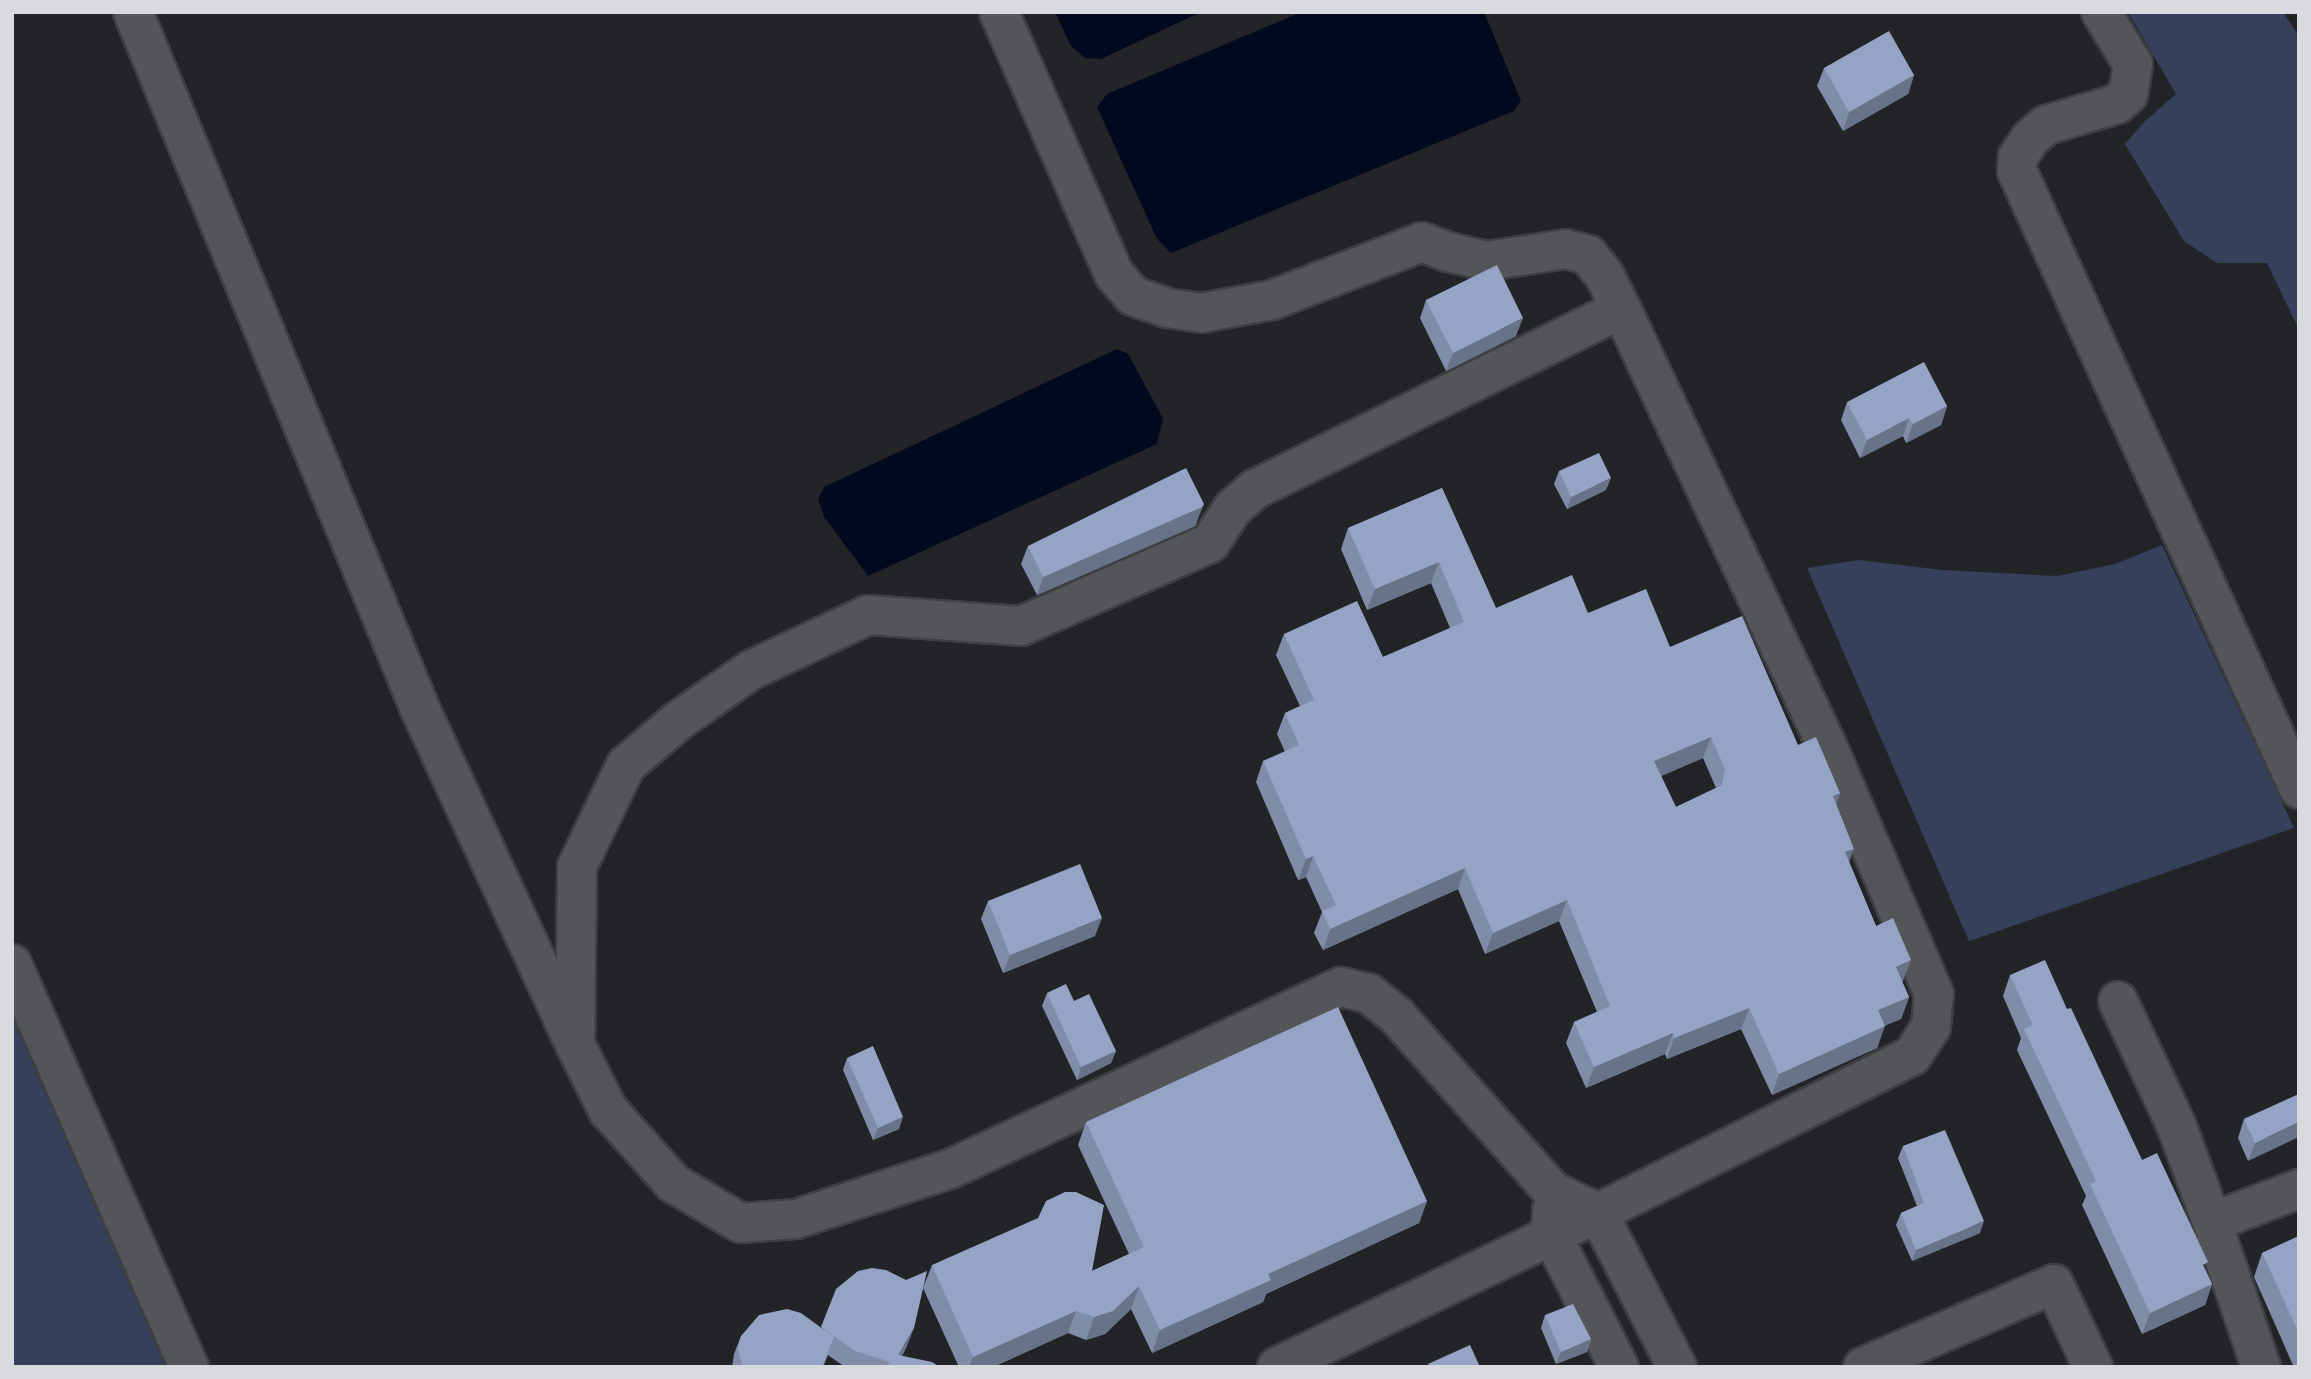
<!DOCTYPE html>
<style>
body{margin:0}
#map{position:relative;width:2311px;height:1379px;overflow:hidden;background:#232428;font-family:"Times New Roman",serif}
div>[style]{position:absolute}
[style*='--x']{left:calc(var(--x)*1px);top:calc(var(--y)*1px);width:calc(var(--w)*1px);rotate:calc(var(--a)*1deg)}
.green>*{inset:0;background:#35415b}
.water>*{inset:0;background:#030a20}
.minor-tunnel>*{height:38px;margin-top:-19px;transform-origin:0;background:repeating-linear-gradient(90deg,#3e3f43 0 38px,transparent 0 57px)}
.roads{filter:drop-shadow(2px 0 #3d3f42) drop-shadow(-2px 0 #3d3f42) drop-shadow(0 2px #3d3f42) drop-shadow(0 -2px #3d3f42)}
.minor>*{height:38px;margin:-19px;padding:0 19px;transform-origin:19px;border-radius:19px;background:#535559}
.wall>*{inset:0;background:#808da9}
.shaded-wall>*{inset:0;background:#687389}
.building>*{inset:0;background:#95a4c4}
span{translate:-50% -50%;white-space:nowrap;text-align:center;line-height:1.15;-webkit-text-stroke:7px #0d0e0f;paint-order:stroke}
.frame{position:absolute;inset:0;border:14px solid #d9dadd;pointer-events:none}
</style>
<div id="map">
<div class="green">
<div style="clip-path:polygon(2128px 12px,2283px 12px,2299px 36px,2299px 330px,2267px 263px,2217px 263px,2184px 241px,2125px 144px,2144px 122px,2176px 94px)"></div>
<div style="clip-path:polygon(2162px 545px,2294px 828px,1969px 941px,1807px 568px,1859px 560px,1942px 570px,2057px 576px,2115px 564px)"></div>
<div style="clip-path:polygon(12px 1005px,167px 1367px,12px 1367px)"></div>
</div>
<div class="water">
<div style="clip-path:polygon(1055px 12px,1201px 12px,1101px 59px,1085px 58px,1071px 46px)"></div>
<div style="clip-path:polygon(1302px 12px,1484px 12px,1521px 101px,1514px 111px,1171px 253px,1157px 239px,1097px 107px,1107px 94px)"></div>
<div style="clip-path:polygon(1117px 349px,1128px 354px,1163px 418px,1157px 444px,868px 576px,824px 517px,818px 499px,824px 487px)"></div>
</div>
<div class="minor-tunnel">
<div style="--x:2292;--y:1365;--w:8;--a:-23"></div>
</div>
<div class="roads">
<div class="minor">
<div style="--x:133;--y:12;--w:756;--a:67.61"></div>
<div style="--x:421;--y:711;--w:358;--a:65.2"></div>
<div style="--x:999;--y:12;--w:286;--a:66.3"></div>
<div style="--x:1114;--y:274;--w:29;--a:49"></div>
<div style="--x:1133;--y:296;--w:36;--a:19"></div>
<div style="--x:1167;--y:308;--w:34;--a:8"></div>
<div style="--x:1201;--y:313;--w:72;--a:-10.4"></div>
<div style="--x:1272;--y:300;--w:161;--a:-21.1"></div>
<div style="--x:1422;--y:242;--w:28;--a:21"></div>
<div style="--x:1448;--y:252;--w:40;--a:13"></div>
<div style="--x:1487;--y:261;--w:80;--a:-8.6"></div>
<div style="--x:1566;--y:249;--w:23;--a:15"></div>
<div style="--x:1588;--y:255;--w:26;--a:51"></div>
<div style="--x:1604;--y:275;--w:38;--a:63"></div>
<div style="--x:2101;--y:12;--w:61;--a:58.4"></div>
<div style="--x:2133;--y:64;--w:30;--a:99"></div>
<div style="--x:2128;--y:94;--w:15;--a:138"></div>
<div style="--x:2117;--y:104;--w:74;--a:163.5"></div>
<div style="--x:2046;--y:125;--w:21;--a:139"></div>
<div style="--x:2030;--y:139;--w:22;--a:124"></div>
<div style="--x:2018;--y:157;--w:14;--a:94"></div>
<div style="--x:2017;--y:171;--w:679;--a:65.47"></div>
<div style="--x:12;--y:964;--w:440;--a:66.3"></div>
<div style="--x:2118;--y:1001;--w:139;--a:64.9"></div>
<div style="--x:2177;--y:1127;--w:101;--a:69.8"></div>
<div style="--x:1552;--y:1210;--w:24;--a:92"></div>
<div style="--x:1551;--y:1234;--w:149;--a:62.9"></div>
<div style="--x:1277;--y:1367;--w:356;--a:-25.6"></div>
<div style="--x:1598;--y:1213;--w:351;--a:-26.6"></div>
<div style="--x:1912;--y:1056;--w:35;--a:-57"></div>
<div style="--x:1931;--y:1027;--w:33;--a:-85"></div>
<div style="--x:1934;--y:994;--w:270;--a:-113.3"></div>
<div style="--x:1827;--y:746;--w:483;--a:-115.2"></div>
<div style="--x:1621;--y:309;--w:408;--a:153.8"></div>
<div style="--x:1255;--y:489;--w:29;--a:139"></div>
<div style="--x:1233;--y:508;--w:42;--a:123.3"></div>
<div style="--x:1210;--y:543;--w:206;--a:156.3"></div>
<div style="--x:1021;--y:626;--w:153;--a:-175.9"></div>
<div style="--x:868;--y:615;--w:129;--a:154.8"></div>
<div style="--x:751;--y:670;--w:89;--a:145.1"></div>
<div style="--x:678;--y:721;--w:68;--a:139.8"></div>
<div style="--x:626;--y:765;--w:113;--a:115.7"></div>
<div style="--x:577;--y:867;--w:177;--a:90.6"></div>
<div style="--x:575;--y:1044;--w:74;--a:63.4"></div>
<div style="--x:608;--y:1110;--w:98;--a:48.3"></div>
<div style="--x:673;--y:1183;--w:79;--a:30.5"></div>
<div style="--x:741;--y:1223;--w:55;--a:-4.2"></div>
<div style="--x:796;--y:1219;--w:162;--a:-18"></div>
<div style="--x:950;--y:1169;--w:431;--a:-25"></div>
<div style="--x:1341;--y:987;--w:28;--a:13"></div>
<div style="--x:1368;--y:993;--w:36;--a:38"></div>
<div style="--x:1396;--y:1015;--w:235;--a:48.4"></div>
<div style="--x:1552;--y:1191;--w:51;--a:25.6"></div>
<div style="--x:1598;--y:1213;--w:173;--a:62.8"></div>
<div style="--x:1863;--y:1367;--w:208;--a:-23.5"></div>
<div style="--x:2054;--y:1284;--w:92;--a:64.8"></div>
<div style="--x:2261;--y:1367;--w:153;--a:-108.7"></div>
<div style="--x:2212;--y:1222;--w:93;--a:-20.8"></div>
</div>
</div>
<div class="wall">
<div style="clip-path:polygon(1824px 68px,1914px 75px,1908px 94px,1843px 131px,1817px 86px)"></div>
<div style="clip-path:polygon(1426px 300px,1516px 336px,1446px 371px,1420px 318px)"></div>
<div style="clip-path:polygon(1847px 402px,1947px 406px,1941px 425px,1906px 443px,1903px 436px,1860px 458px,1841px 420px)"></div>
<div style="clip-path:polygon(1559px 471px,1606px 490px,1567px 509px,1554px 484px)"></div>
<div style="clip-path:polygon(evenodd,1442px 488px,1496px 608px,1588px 613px,1670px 647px,1798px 745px,1840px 793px,1836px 804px,1849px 862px,1876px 926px,1903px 981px,1902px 982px,1909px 997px,1901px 1019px,1885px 1025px,1877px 1048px,1772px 1095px,1741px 1029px,1667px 1059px,1665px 1054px,1586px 1088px,1566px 1043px,1574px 1022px,1597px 1012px,1559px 921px,1485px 954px,1458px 889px,1323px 950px,1314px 933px,1322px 912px,1306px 877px,1298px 880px,1256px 782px,1263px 761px,1285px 752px,1277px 734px,1285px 713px,1300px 706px,1276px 655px,1284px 634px,1383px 657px,1450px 628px,1431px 583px,1367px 610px,1341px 549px,1348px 528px,1442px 488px,1703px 758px,1716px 788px,1676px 807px,1661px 776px,1703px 758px)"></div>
<div style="clip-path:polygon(1197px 522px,1195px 526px,1037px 595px,1021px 564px,1028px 546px)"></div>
<div style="clip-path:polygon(988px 901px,1095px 936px,1003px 973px,981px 919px)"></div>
<div style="clip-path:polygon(2010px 975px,2067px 1009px,2142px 1160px,2205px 1270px,2212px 1284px,2205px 1305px,2142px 1334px,2082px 1205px,2086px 1196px,2017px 1050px,2021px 1038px,2003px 996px)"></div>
<div style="clip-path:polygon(1047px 993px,1074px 1001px,1116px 1051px,1111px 1063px,1077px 1080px,1042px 1006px)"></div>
<div style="clip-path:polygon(847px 1058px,899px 1129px,873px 1140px,843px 1070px)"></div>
<div style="clip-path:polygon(2299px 1094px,2248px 1161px,2238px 1138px,2244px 1119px)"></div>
<div style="clip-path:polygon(1086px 1122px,1427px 1201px,1419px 1223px,1266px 1294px,1263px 1302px,1152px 1353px,1131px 1309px,1105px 1334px,1086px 1340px,1068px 1333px,993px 1367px,959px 1367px,923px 1288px,932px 1265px,1092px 1271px,1129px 1254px,1078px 1145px)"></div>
<div style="clip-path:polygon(1903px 1146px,1980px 1233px,1912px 1261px,1896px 1225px,1901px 1213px,1917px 1206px,1898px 1158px)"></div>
<div style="clip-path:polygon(2299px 1236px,2299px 1367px,2294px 1367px,2254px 1277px,2262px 1253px)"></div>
<div style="clip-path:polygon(1545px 1315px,1591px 1339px,1587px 1352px,1556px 1364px,1541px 1328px)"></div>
<div style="clip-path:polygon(821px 1328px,907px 1346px,902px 1356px,940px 1367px,845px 1367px,828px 1355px,823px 1367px,732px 1367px,734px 1354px,741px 1336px)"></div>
</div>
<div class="shaded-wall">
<div style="clip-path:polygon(1914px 75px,1908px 94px,1843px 131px,1849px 112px)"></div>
<div style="clip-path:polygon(1523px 318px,1516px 336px,1446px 371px,1453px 353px)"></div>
<div style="clip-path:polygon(1947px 406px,1941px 425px,1906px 443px,1913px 424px)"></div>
<div style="clip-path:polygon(1909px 418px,1903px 436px,1860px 458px,1867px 440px)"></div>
<div style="clip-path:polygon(1611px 478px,1606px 490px,1567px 509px,1571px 497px)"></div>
<div style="clip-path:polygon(1204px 504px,1195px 526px,1037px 595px,1043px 577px)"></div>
<div style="clip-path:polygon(1439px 562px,1431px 583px,1367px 610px,1375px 589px)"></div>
<div style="clip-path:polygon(1711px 737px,1703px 758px,1647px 782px,1654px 761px)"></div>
<div style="clip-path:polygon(1840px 793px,1832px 814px,1833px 796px)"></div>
<div style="clip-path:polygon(1854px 849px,1846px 870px,1845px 852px)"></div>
<div style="clip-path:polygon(1313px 856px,1306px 877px,1298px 880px,1306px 859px)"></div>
<div style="clip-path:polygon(1465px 868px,1458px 889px,1323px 950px,1330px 929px)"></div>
<div style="clip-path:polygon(1567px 900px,1559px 921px,1485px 954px,1493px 933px)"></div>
<div style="clip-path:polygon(1102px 918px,1095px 936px,1003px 973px,1010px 955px)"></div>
<div style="clip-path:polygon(1911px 960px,1903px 981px,1888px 988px,1896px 967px)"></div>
<div style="clip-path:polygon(1909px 997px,1901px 1019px,1870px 1032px,1878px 1010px)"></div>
<div style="clip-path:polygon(1749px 1008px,1741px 1029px,1667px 1059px,1674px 1038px)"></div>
<div style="clip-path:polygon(1885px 1026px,1877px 1048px,1772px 1095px,1779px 1074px)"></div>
<div style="clip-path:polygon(1673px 1033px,1665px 1054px,1586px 1088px,1594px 1067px)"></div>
<div style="clip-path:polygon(1116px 1051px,1111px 1063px,1077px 1080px,1081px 1067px)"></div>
<div style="clip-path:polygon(903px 1117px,899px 1129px,873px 1140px,878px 1128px)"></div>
<div style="clip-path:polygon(2299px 1122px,2299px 1137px,2248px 1161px,2255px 1143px)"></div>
<div style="clip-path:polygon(1427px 1201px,1419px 1223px,1266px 1294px,1263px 1302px,1152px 1353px,1160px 1330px,1268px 1274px)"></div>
<div style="clip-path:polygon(1984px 1221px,1980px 1233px,1912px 1261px,1916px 1250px)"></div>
<div style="clip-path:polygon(2212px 1284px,2205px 1305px,2142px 1334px,2150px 1313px)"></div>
<div style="clip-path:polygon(1139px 1286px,1131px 1309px,1105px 1334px,1086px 1340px,1094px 1317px)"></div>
<div style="clip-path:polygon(1076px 1311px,1068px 1333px,993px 1367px,969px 1367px,973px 1357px)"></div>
<div style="clip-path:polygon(914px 1328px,907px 1346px,895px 1367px,898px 1355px)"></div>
<div style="clip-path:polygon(1591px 1339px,1587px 1352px,1556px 1364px,1561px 1352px)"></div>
</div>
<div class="building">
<div style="clip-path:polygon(1889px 31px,1914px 75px,1849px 112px,1824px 68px)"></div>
<div style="clip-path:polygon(1497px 265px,1523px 318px,1453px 353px,1426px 300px)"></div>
<div style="clip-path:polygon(1924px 362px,1947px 406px,1913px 424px,1909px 418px,1867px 440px,1847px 402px)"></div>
<div style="clip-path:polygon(1599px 453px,1611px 478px,1571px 497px,1559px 471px)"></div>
<div style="clip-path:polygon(1186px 468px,1204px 504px,1202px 507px,1043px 577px,1028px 546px)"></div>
<div style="clip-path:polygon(evenodd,1442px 488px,1496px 608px,1572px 575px,1588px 613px,1646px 589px,1670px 647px,1742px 616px,1798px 745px,1816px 737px,1840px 793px,1833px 796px,1854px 849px,1845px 852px,1876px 926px,1893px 918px,1911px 960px,1896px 967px,1909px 997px,1878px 1010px,1885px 1026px,1779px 1074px,1749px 1008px,1674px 1038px,1673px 1033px,1594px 1067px,1574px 1022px,1610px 1006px,1567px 900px,1493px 933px,1465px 868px,1330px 929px,1322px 911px,1336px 905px,1313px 856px,1306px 859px,1263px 761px,1299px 745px,1285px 713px,1314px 700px,1284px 634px,1357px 601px,1383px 657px,1464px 622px,1439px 562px,1375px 589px,1348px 528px,1442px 488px,1711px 737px,1725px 769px,1722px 785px,1676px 807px,1654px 761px,1711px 737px)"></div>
<div style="clip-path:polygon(1080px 864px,1102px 918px,1010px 955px,988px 901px)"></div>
<div style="clip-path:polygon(2045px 960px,2067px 1009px,2071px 1008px,2142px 1160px,2157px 1153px,2208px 1262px,2203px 1265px,2212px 1284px,2150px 1313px,2090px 1184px,2096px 1181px,2024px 1029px,2033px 1025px,2010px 975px)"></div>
<div style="clip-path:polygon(1066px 984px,1074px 1001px,1089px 994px,1116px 1051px,1081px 1067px,1047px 993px)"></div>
<div style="clip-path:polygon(1338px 1007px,1427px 1201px,1268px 1274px,1271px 1280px,1160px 1330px,1139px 1286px,1113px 1311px,1094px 1317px,1076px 1311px,973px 1357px,932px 1265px,1038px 1218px,1046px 1201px,1065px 1192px,1076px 1192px,1104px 1205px,1092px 1271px,1144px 1247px,1086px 1122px)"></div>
<div style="clip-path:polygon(873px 1046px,903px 1117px,878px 1128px,847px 1058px)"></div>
<div style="clip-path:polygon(2299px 1094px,2299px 1122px,2255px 1143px,2244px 1119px)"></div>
<div style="clip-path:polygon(1945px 1130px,1984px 1221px,1916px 1250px,1901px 1213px,1924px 1203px,1903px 1146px)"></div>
<div style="clip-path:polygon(2299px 1236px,2299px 1333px,2262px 1253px)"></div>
<div style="clip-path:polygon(872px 1268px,886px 1270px,906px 1280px,927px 1271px,914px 1328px,898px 1355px,932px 1362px,940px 1367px,887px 1367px,890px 1362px,855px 1351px,821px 1327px,836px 1289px,858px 1271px)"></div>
<div style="clip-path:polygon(1573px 1304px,1591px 1339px,1561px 1352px,1545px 1315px)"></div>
<div style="clip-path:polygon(787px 1309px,801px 1313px,834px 1337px,822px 1367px,743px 1367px,738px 1350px,741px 1336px,759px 1315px)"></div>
<div style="clip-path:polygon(1470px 1345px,1480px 1367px,1430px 1367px,1428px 1364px)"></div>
</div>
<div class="frame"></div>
</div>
